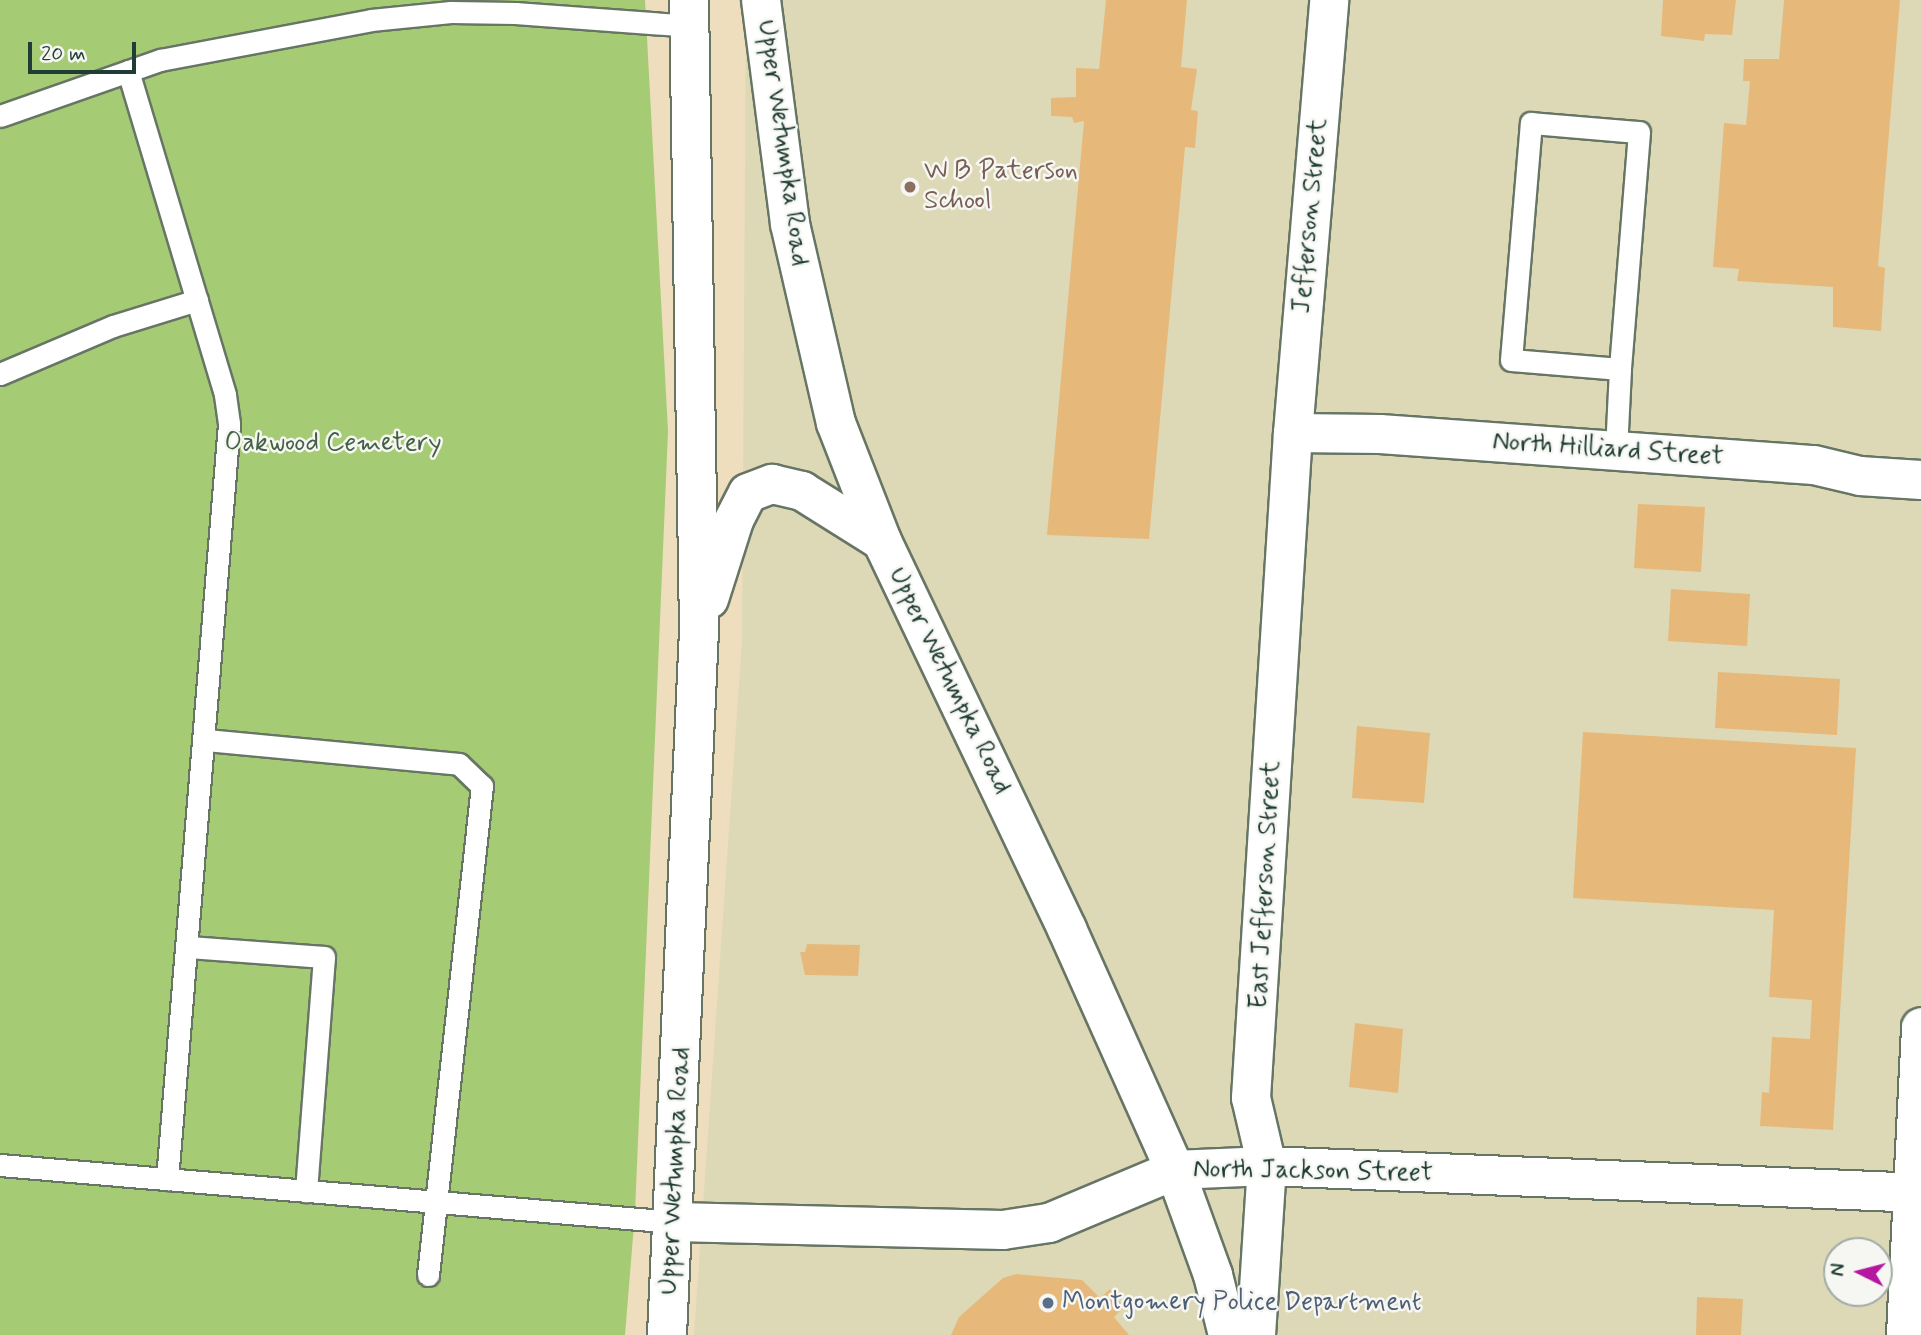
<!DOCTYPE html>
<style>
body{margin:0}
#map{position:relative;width:1921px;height:1335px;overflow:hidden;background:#eedebe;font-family:Mynerve,sans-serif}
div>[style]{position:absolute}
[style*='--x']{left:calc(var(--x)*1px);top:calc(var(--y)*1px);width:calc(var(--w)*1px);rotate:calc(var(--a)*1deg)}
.built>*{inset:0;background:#ddd9b7}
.green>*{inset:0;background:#a6cb75}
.building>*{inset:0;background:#e6b97b}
.roads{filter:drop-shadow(2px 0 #677564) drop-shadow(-2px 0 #677564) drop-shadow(0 2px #677564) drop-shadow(0 -2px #677564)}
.service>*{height:21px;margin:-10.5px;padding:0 10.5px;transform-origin:10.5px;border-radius:10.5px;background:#fff}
.minor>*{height:38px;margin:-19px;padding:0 19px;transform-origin:19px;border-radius:19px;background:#fff}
.secondary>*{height:38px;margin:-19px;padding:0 19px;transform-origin:19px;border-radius:19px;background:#fff}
.dots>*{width:19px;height:19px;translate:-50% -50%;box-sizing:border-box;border:4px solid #f6f6f2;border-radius:50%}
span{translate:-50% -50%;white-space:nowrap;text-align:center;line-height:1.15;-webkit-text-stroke:5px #f6f6f2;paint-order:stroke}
.street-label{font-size:26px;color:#1f3d34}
.education-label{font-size:26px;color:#785e54}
.left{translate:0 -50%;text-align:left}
.park-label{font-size:26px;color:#416044}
.service-label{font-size:26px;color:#4e5e75}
.north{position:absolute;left:1823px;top:1237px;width:70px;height:70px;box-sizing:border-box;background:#f6f6f2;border:2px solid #a0aca6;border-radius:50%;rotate:276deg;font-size:19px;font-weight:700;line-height:28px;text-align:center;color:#1f3d34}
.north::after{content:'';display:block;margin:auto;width:24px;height:32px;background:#b5179e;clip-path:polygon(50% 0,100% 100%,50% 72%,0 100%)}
.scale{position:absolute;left:28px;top:42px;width:108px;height:32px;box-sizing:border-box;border:4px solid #1f3d34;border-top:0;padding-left:9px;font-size:21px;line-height:24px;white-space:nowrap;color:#1f3d34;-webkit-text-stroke:5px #f6f6f2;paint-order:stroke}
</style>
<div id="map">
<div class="built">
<div style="clip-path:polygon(evenodd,746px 0,1921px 0,1921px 1335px,694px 1335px,742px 641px,746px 0,1837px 1251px,1879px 1251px,1879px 1293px,1837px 1293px,1837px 1251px)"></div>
</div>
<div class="green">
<div style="clip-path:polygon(0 0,645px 0,668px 431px,635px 1212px,625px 1335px,0 1335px)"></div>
</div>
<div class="building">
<div style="clip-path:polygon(1106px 0,1187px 0,1181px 67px,1197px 69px,1191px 110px,1198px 111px,1195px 148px,1185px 147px,1149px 539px,1047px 535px,1084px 121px,1074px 123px,1072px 117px,1051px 116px,1051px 98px,1076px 97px,1076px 68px,1099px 69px)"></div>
<div style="clip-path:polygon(1663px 0,1736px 0,1732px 35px,1705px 34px,1704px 41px,1661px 36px)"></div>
<div style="clip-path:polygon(1784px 0,1900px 0,1878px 266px,1885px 268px,1881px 331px,1833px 327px,1833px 287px,1737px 281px,1739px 269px,1713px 267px,1724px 123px,1746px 125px,1750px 81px,1743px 81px,1744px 59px,1779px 59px)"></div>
<div style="clip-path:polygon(1638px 504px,1705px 507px,1701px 572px,1634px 568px)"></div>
<div style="clip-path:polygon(1671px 589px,1750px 594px,1747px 646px,1668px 641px)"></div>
<div style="clip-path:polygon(1718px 672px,1840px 679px,1837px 735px,1715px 728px)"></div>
<div style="clip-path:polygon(1357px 726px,1430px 733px,1424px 803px,1352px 798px)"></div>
<div style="clip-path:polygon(1583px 732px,1856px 748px,1833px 1130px,1760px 1126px,1762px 1092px,1769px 1093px,1772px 1037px,1810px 1039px,1812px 1000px,1769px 997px,1774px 910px,1573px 898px)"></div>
<div style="clip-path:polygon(807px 944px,860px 945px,858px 976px,805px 975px,800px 952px,805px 952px)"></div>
<div style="clip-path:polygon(1355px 1023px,1403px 1029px,1398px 1093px,1349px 1087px)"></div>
<div style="clip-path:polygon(1016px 1274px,1082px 1280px,1100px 1298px,1110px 1289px,1124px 1307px,1114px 1317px,1129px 1335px,951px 1335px,959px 1317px,1003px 1278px)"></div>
<div style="clip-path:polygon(1697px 1297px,1743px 1299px,1741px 1335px,1696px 1335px)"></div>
</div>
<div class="roads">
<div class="service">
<div style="--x:128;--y:71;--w:338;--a:73.3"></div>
<div style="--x:225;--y:395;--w:29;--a:82"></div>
<div style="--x:229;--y:424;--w:758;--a:94.69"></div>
<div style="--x:0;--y:116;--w:170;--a:-19.3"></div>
<div style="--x:160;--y:60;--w:215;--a:-10.7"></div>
<div style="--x:371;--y:20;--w:80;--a:-5.7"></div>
<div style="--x:451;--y:12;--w:64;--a:0.9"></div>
<div style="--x:515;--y:13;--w:175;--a:4.2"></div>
<div style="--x:0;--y:374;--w:123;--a:-23"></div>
<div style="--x:113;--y:326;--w:88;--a:-17.2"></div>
<div style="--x:1616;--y:451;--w:82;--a:-87.2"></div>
<div style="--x:1620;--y:369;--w:109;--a:-175.3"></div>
<div style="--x:1511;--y:360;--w:238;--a:-85.2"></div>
<div style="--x:1531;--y:123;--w:108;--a:4.8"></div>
<div style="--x:1639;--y:132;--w:238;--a:94.6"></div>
<div style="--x:206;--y:740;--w:254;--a:5.4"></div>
<div style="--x:459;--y:764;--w:32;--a:44"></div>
<div style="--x:482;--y:786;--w:492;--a:96.3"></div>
<div style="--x:189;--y:947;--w:135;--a:4.2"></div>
<div style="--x:324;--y:957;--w:235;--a:94.4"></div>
<div style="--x:0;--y:1165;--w:677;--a:4.83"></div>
</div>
<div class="minor">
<div style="--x:1293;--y:433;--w:87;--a:0.7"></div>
<div style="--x:1380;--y:434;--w:435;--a:4.1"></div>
<div style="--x:1814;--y:465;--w:47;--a:13.4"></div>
<div style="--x:1860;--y:476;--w:61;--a:3.8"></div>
<div style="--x:675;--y:1222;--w:328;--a:1.4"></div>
<div style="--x:1003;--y:1230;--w:47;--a:-8.7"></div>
<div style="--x:1049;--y:1223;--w:137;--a:-22.8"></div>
<div style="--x:1175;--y:1170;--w:92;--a:-2.5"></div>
<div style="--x:1267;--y:1166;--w:655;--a:2.36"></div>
<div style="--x:1256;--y:1335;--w:169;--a:-86.3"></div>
<div style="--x:1267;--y:1166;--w:70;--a:-103.2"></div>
<div style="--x:1251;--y:1098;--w:666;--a:-86.39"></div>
<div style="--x:1293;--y:433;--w:434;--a:-85.2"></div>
</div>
<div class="secondary">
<div style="--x:761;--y:0;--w:226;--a:82.6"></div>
<div style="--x:790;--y:224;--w:204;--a:77"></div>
<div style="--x:836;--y:423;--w:127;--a:68.7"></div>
<div style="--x:882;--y:541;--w:430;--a:64.5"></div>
<div style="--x:1067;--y:929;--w:264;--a:65.9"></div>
<div style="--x:1175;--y:1170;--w:112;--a:70.1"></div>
<div style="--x:1213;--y:1275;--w:62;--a:76"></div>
<div style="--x:709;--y:599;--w:83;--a:-72.4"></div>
<div style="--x:734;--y:520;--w:30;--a:-63"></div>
<div style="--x:748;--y:493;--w:26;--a:-21"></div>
<div style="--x:772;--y:484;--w:31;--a:13"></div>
<div style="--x:802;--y:491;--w:94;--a:32"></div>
<div style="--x:667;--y:1335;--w:706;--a:-87.4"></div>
<div style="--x:699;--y:630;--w:630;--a:-90.91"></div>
<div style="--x:1906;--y:1335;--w:308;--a:-87.2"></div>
</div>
</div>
<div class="dots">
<div style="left:910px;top:187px;background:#8d6e63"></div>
<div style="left:1048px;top:1303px;background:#5c6f8a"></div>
</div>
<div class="street-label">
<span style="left:782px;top:143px;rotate:82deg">Upper Wetumpka Road</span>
<span style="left:1311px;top:216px;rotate:-85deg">Jefferson Street</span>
<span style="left:1608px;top:450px;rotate:4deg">North Hilliard Street</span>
<span style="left:949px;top:681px;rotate:64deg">Upper Wetumpka Road</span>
<span style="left:1266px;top:885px;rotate:-87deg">East Jefferson Street</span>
<span style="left:676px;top:1171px;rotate:-87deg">Upper Wetumpka Road</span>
<span style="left:1313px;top:1172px;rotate:1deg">North Jackson Street</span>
</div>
<div class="education-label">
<span class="left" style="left:924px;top:187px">W B Paterson<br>School</span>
</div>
<div class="park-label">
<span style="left:333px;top:444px">Oakwood Cemetery</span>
</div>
<div class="service-label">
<span class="left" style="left:1062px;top:1303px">Montgomery Police Department</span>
</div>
<div class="north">N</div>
<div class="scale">20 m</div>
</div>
